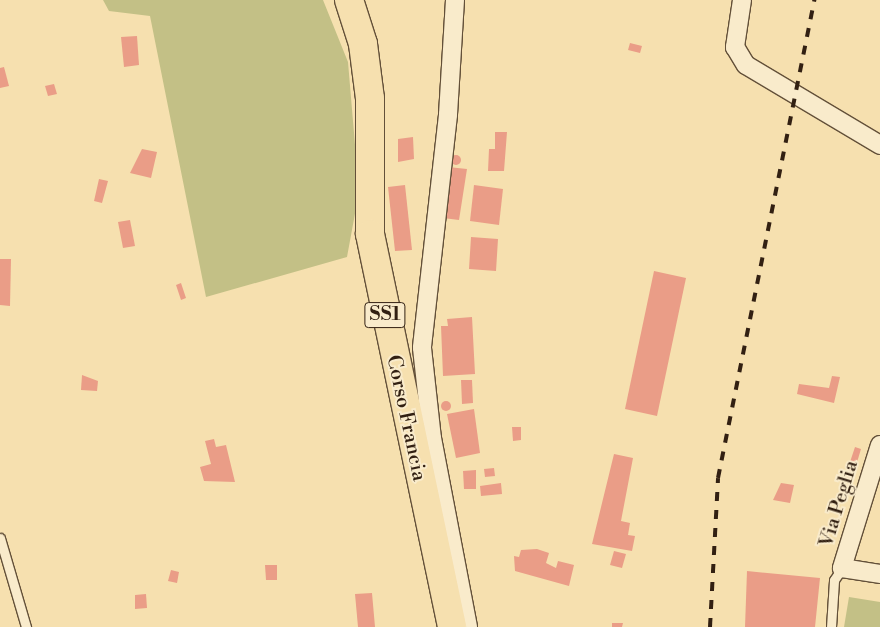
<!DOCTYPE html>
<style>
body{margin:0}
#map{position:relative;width:880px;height:627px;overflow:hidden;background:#f6e0af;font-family:"Libre Bodoni",serif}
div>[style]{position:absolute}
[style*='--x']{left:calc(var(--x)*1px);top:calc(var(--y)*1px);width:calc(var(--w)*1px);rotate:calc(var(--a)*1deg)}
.green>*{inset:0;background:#c3c086}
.building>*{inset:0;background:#ea9d87}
.round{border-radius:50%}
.roads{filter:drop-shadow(1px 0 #635039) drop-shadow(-1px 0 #635039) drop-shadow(0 1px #635039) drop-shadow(0 -1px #635039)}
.lane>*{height:9px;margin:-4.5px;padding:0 4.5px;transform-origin:4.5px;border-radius:4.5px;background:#f9ebcb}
.street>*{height:18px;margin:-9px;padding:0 9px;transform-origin:9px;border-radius:9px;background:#f9ebcb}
.primary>*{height:28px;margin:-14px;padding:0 14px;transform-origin:14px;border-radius:14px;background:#f6e0af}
.rail>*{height:4px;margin-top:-2px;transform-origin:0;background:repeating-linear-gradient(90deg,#322012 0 9px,transparent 0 18px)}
span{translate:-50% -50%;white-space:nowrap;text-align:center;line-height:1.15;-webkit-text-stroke:4px #f9ebcb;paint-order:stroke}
.shield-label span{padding:1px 4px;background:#f9ebcb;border:1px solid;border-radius:4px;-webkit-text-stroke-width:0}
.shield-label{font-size:19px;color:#322012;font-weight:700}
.street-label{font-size:20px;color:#322012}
</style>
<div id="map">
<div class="green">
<div style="clip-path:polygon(103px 0,323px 0,348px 62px,359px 192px,347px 257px,206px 297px,150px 16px,109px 11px)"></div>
<div style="clip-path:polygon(849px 597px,880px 602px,880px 627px,844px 627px)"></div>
</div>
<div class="building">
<div style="clip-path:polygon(137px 36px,139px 65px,124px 67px,121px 37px)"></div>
<div style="clip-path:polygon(630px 43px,642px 46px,640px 53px,628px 50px)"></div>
<div style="clip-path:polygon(4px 67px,9px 86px,0 88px,0 68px)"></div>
<div style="clip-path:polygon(54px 84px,57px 94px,48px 96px,45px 86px)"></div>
<div style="clip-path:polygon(495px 132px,507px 132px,504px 171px,488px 171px,489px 149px,495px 149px)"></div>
<div style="clip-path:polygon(413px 137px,414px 159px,398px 162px,398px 139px)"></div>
<div style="clip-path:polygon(142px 149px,157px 152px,151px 178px,130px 173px)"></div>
<div class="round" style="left:451px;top:155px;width:10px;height:10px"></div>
<div style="clip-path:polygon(448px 167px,467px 169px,459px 220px,443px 218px)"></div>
<div style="clip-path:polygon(99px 179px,108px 181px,102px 203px,94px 201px)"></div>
<div style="clip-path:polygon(405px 185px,412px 250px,395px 251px,388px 187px)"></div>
<div style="clip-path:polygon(474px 185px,503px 189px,499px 225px,470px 221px)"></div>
<div style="clip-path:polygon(130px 220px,135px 246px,123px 248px,118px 222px)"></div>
<div style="clip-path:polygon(471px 237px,498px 239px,496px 271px,469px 269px)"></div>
<div style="clip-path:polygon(0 259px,11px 259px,10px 306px,0 305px)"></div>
<div style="clip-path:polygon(654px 271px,686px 278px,657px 416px,625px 409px)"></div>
<div style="clip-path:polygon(181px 283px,186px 298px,181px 300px,176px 285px)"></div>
<div style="clip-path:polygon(472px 317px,475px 374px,443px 376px,441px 326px,448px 326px,447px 319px)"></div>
<div style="clip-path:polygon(82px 375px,98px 381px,97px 391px,81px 390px)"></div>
<div style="clip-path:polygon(832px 376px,840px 377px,834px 403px,797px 394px,799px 384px,829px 388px)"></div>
<div style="clip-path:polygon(461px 380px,472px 380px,473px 403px,462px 404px)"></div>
<div class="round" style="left:441px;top:401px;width:10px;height:10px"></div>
<div style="clip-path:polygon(474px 409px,480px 453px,456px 458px,447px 414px)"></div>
<div style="clip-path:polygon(512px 427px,521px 427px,521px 440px,513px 441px)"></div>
<div style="clip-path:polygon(214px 439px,216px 447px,226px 445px,235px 482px,204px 481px,200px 467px,211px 464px,205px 441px)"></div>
<div style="clip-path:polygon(855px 447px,861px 449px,852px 479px,845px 477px)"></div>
<div style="clip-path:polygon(614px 454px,633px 458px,621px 521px,630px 523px,628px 535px,635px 536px,632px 551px,592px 544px)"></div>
<div style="clip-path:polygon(494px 468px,495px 476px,485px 477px,484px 469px)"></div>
<div style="clip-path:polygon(476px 470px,476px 489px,464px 489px,463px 471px)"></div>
<div style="clip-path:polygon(501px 483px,502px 494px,481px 496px,480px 486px)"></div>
<div style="clip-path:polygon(781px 483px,794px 485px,790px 503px,773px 500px)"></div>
<div style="clip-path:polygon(537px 549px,549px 553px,546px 563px,556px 568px,558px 561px,574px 565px,569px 586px,515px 571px,514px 556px,519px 557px,521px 550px)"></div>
<div style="clip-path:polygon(614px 551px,626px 554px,622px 568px,610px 565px)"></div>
<div style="clip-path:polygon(265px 565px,277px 565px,277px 580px,266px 580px)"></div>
<div style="clip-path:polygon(171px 570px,179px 572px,177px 583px,168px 581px)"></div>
<div style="clip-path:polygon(747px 571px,820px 578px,815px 627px,745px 627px)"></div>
<div style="clip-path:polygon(372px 593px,375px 627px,358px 627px,355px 594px)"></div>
<div style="clip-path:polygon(146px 594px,147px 608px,135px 609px,135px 595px)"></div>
<div style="clip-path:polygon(612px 623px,623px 623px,622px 627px,612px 627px)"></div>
</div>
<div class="roads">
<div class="lane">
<div style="--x:0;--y:538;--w:93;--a:73.7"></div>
<div style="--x:831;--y:627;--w:47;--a:-86.3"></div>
<div style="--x:834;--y:580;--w:14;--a:-56"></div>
</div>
<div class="street">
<div style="--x:455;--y:0;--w:115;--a:93.5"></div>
<div style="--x:448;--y:115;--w:234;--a:96.4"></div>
<div style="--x:422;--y:348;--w:91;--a:83.7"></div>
<div style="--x:432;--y:438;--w:192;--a:79.2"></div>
<div style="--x:742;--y:0;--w:48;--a:98.5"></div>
<div style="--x:735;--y:47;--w:21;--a:59"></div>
<div style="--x:746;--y:65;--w:156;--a:30.8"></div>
<div style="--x:880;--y:445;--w:129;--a:107.2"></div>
<div style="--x:842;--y:568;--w:38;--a:9"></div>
</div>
<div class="primary">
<div style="--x:349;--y:0;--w:46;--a:72.3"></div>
<div style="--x:363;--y:44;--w:55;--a:82.7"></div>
<div style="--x:370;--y:99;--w:135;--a:90"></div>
<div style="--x:370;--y:234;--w:401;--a:78.2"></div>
</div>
</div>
<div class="rail">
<div style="--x:710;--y:627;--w:149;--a:-86.9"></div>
<div style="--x:718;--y:478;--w:488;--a:-78.6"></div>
</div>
<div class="shield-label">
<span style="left:385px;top:315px">SS1</span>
</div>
<div class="street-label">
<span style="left:406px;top:418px;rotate:78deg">Corso Francia</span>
<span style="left:839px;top:504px;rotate:-73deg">Via Peglia</span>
</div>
</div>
